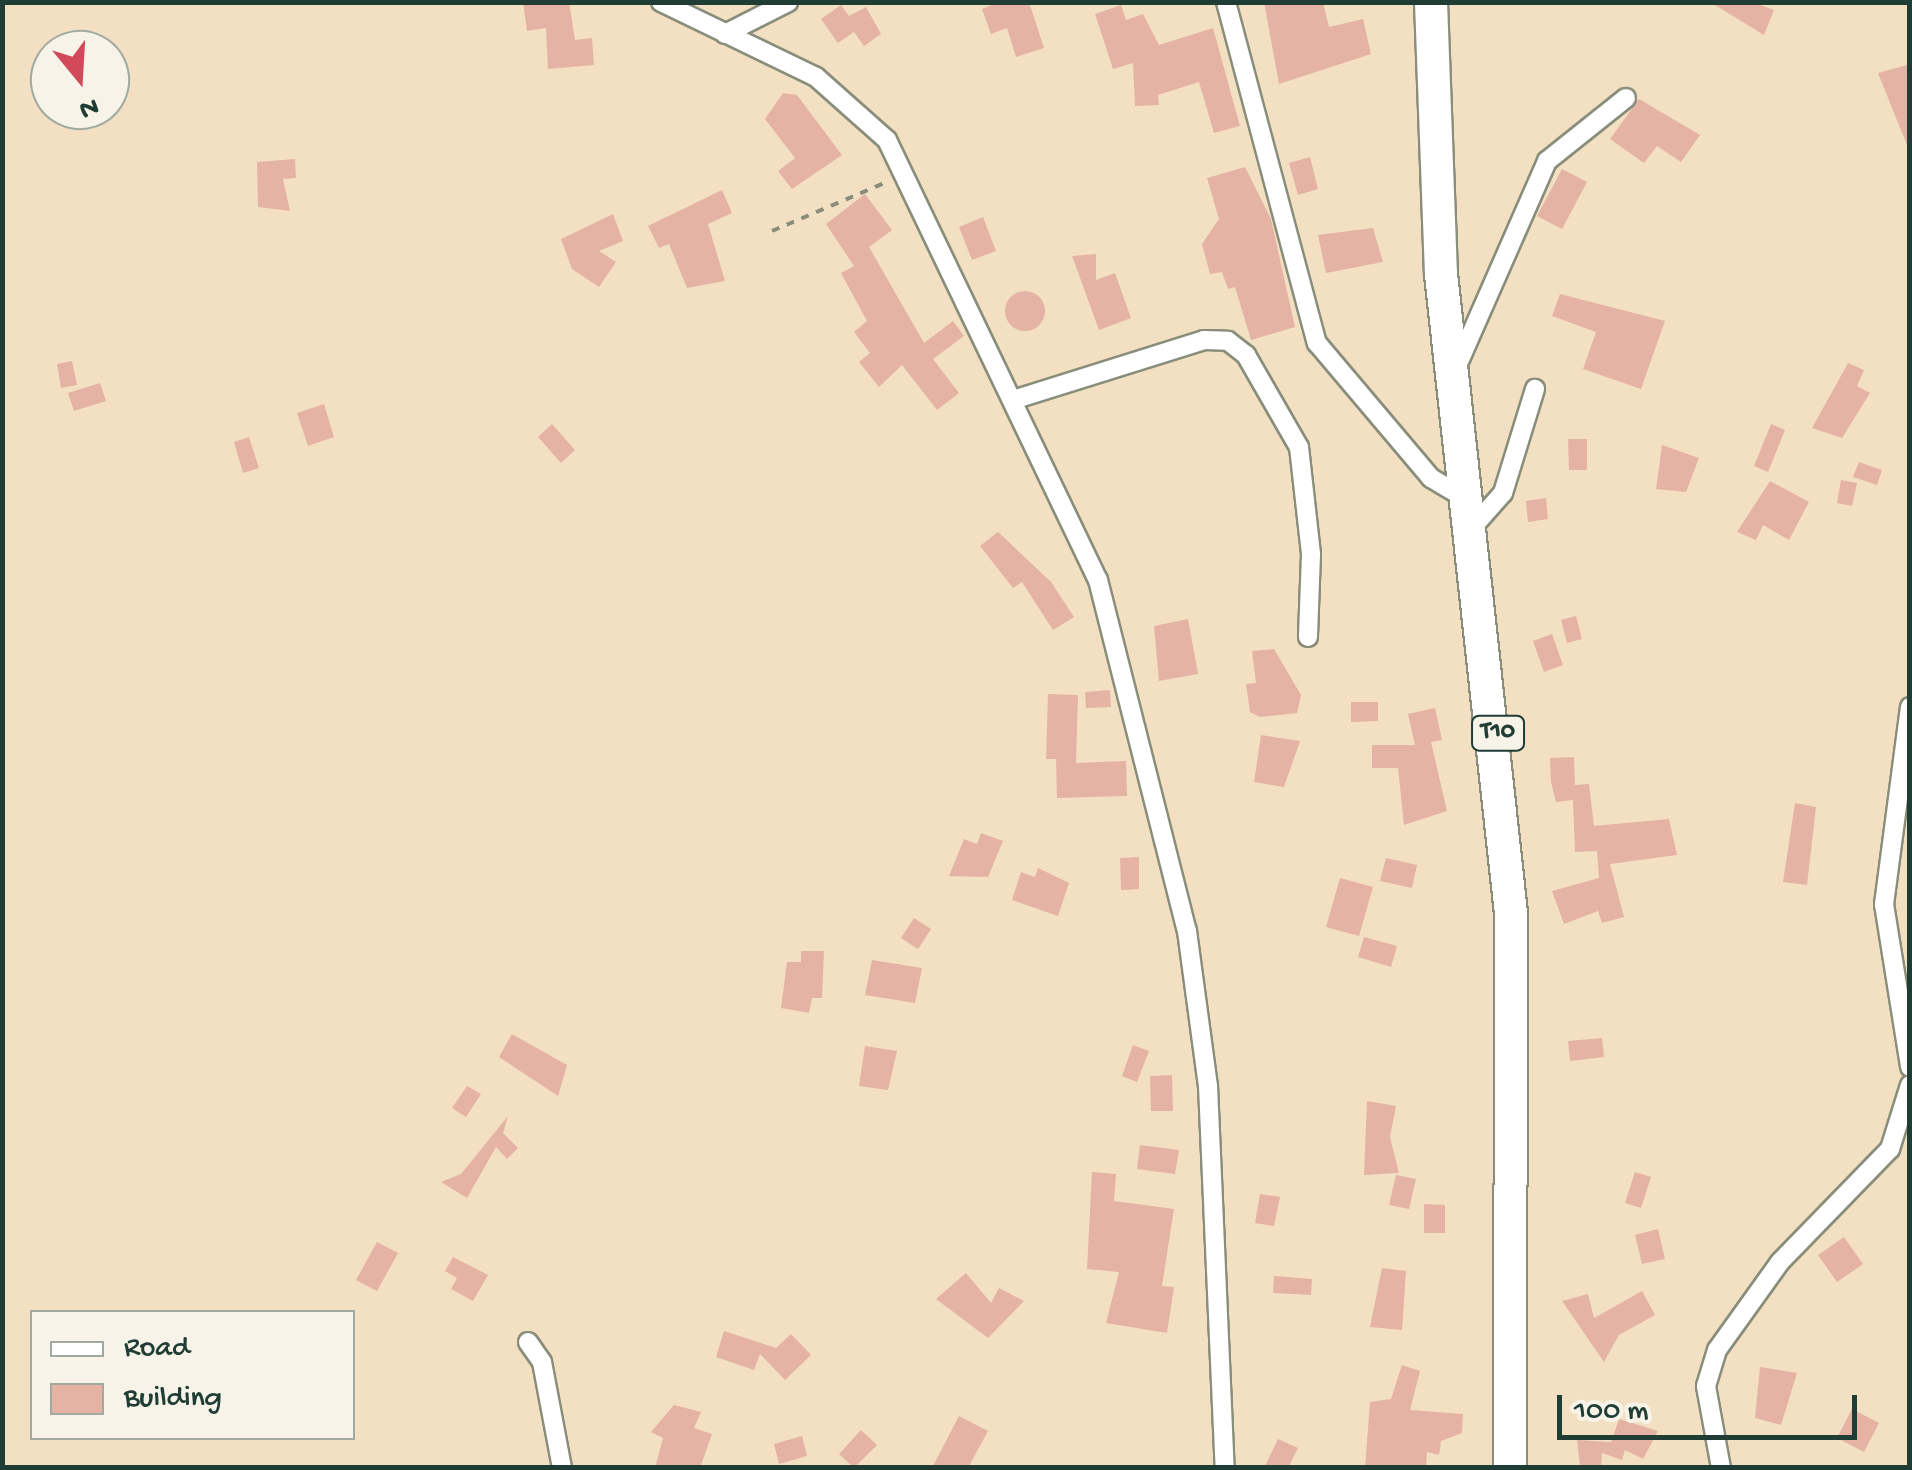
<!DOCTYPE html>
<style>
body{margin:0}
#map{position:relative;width:1912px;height:1470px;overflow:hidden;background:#f3dfc2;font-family:"Gochi Hand",sans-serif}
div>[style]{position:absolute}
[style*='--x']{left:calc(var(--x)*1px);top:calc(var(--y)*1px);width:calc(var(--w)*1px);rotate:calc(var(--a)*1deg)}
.building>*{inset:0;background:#e5b3a4}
.round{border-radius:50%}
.path>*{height:4px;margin-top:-2px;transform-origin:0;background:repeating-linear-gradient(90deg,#898e7b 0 8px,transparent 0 16px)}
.roads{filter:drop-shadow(2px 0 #898e7b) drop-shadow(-2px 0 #898e7b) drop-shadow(0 2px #898e7b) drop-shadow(0 -2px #898e7b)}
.street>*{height:18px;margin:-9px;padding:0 9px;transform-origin:9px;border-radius:9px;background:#fff}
.highway>*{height:32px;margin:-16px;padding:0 16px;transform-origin:16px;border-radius:16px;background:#fff}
span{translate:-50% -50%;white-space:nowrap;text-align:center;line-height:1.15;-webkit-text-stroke:8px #f7f3e8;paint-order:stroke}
.shield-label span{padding:2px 8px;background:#f7f3e8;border:2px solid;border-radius:8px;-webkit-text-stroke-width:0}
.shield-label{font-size:25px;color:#1f3d34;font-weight:700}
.frame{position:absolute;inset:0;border:5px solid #1f3d34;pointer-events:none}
.legend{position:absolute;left:30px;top:1310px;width:325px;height:130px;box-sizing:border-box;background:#f7f3e8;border:2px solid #a1aaa0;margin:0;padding:12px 18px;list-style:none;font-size:30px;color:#1f3d34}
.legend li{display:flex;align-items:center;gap:20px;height:50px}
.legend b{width:50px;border:2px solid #a1aaa0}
.north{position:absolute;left:30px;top:30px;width:100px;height:100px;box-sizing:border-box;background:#f7f3e8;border:2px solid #a1aaa0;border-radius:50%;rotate:162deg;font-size:28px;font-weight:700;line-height:40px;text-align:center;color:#1f3d34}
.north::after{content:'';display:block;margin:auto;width:35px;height:45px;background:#d1495b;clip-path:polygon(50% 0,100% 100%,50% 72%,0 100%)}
.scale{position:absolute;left:1557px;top:1395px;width:300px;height:45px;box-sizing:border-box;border:5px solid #1f3d34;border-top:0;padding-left:12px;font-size:30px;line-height:35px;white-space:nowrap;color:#1f3d34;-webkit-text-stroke:8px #f7f3e8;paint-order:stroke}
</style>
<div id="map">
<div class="building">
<div style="clip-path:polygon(523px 2px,569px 2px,575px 40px,592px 38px,594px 65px,548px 69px,546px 28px,527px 31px)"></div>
<div style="clip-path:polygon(999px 2px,1029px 2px,1044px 48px,1016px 57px,1007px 28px,991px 34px,982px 9px)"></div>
<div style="clip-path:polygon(1264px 2px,1323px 2px,1329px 27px,1363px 19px,1371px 54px,1279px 84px)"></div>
<div style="clip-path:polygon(1710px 2px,1752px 2px,1774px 10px,1764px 35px)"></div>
<div style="clip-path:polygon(841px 5px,849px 16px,866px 7px,881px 34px,864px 46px,854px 32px,838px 43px,821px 19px)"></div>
<div style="clip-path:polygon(1121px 5px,1126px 20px,1143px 14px,1159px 45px,1213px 28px,1240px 126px,1214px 133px,1199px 82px,1158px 95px,1159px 105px,1135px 106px,1133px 63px,1113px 69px,1095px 14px)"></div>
<div style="clip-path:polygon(1907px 65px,1910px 73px,1909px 150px,1878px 73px)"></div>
<div style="clip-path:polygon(783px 93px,797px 95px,842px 155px,792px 189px,778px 171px,795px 158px,765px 119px)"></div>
<div style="clip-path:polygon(1639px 99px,1700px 135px,1681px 162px,1657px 146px,1644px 163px,1610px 139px)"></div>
<div style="clip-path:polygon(1310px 157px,1318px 189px,1298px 195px,1289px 163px)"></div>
<div style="clip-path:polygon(295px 159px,296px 178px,283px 179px,290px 211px,258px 207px,257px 162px)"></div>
<div style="clip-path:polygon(1245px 167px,1271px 219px,1295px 327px,1251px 340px,1235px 287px,1228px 289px,1222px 272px,1210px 274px,1202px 244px,1219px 219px,1207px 178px)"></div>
<div style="clip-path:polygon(1562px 169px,1587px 182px,1562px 229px,1537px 216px)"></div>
<div style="clip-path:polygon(722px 190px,732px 213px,708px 224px,725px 281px,687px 288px,669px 244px,659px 248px,648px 226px)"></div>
<div style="clip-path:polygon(865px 194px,892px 230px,869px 247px,924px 343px,953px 321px,964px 336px,933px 359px,959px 393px,937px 410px,902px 365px,879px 387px,859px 362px,870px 353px,854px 332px,867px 321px,841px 273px,854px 266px,826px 224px)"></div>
<div style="clip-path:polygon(613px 214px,623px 241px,599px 251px,616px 262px,599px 287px,572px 269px,561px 239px)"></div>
<div style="clip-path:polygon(983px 217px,996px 251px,972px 260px,959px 227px)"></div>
<div style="clip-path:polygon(1373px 228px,1383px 262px,1326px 273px,1318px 235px)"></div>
<div style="clip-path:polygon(1096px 254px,1096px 280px,1115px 273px,1131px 318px,1099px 330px,1072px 256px)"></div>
<div class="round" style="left:1005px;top:291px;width:40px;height:40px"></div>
<div style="clip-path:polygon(1560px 294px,1665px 321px,1641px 389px,1583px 369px,1596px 332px,1552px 316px)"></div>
<div style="clip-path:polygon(72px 361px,77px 385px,61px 388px,57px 364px)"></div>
<div style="clip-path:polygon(1848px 363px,1864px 370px,1857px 386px,1870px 393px,1842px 438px,1812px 428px)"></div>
<div style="clip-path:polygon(100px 383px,106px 401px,74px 411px,68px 393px)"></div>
<div style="clip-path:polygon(324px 404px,334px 437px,308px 446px,297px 413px)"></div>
<div style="clip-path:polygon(552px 424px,575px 450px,561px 463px,538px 437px)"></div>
<div style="clip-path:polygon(1771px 424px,1785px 430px,1768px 472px,1754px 466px)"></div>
<div style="clip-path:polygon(249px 437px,259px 468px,243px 473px,234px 442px)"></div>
<div style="clip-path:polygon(1568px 439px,1587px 439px,1587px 470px,1569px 470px)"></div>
<div style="clip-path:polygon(1662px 445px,1699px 458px,1686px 492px,1656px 489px)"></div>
<div style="clip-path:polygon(1859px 462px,1882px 470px,1877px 485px,1853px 477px)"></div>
<div style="clip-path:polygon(1841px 480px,1857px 483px,1852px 506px,1837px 503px)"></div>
<div style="clip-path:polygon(1770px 481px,1809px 502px,1789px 540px,1763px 525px,1756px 540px,1737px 532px)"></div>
<div style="clip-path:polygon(1546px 498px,1548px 519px,1528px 522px,1526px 501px)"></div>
<div style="clip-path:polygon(998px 532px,1051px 582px,1074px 617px,1053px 630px,1022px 582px,1013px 588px,980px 546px)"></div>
<div style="clip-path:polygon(1576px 616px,1582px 639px,1567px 643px,1561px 620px)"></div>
<div style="clip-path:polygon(1188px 619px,1198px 674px,1159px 681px,1154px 626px)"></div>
<div style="clip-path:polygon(1552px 634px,1563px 665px,1544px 672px,1533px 641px)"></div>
<div style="clip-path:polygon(1274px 649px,1301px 695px,1297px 713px,1260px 717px,1250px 712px,1246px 684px,1256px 683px,1252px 651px)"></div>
<div style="clip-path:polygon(1110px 690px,1111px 707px,1086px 708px,1085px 692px)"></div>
<div style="clip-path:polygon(1048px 694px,1078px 695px,1076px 763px,1126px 761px,1127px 796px,1057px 798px,1056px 759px,1046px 759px)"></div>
<div style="clip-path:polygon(1351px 702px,1378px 702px,1378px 721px,1351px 722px)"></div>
<div style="clip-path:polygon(1435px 708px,1442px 740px,1431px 742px,1447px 811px,1404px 825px,1398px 768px,1372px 768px,1372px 745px,1415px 745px,1408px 714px)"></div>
<div style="clip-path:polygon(1261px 735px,1300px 741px,1284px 787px,1254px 782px)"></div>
<div style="clip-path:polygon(1574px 757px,1575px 785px,1589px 784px,1594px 826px,1669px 819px,1677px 855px,1610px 864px,1624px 917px,1602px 923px,1598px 911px,1564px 924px,1552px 891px,1599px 878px,1597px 851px,1575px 852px,1573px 800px,1556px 802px,1551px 782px,1550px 758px)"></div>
<div style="clip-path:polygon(1795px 803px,1816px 807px,1807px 885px,1783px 882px)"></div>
<div style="clip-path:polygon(981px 833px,1003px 841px,988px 877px,949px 876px,964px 839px,977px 844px)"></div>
<div style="clip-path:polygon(1139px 857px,1139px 889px,1121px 890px,1120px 858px)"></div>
<div style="clip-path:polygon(1386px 858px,1417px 865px,1412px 888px,1380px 881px)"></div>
<div style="clip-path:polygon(1038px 868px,1069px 883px,1058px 916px,1012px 900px,1021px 872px,1035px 877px)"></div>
<div style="clip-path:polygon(1340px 878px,1373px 887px,1359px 936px,1326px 927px)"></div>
<div style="clip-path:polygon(914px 918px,931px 929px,918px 949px,901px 938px)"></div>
<div style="clip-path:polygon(1364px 937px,1397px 946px,1391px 967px,1358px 957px)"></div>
<div style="clip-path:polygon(801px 951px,824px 951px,822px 998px,812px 998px,809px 1013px,781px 1008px,787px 962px,801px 962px)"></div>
<div style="clip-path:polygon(872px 960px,922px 968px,915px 1003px,865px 995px)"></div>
<div style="clip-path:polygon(512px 1034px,567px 1065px,558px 1096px,499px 1057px)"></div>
<div style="clip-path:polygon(1602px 1038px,1604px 1057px,1570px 1061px,1568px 1041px)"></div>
<div style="clip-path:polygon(1133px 1045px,1149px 1051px,1137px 1082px,1122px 1076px)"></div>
<div style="clip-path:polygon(865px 1046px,897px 1051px,888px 1090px,859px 1086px)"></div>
<div style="clip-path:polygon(1172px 1075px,1173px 1111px,1151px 1111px,1150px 1076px)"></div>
<div style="clip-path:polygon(467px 1086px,481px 1094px,466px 1117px,452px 1108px)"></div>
<div style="clip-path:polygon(1367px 1101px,1396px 1106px,1390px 1137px,1399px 1173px,1364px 1175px)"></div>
<div style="clip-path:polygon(508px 1116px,503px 1133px,518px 1148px,507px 1159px,496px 1147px,467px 1198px,441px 1182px,461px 1174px)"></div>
<div style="clip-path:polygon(1140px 1145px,1179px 1150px,1175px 1174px,1137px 1169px)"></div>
<div style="clip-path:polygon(1092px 1172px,1116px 1174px,1114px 1201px,1174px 1209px,1162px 1286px,1174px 1287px,1167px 1333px,1106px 1323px,1119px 1272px,1087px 1269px)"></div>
<div style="clip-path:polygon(1635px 1172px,1651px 1177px,1641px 1208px,1625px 1203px)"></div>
<div style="clip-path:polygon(1396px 1175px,1416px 1179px,1409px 1209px,1389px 1205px)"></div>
<div style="clip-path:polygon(1260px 1194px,1280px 1197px,1274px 1226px,1255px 1223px)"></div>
<div style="clip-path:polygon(1424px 1204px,1445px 1205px,1445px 1233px,1424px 1233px)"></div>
<div style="clip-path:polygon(1658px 1229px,1665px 1259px,1642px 1264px,1635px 1235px)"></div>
<div style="clip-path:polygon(1844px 1237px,1863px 1264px,1837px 1282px,1818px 1255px)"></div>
<div style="clip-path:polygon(377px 1242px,398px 1253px,377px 1291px,356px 1280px)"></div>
<div style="clip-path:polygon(453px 1257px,488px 1275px,473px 1301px,451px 1289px,457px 1278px,445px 1271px)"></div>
<div style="clip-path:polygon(1382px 1268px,1406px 1271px,1402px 1330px,1370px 1327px)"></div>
<div style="clip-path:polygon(966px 1273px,991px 1303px,999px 1288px,1024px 1301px,988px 1338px,936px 1299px)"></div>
<div style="clip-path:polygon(1274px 1276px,1312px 1279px,1311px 1295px,1273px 1293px)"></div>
<div style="clip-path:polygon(1642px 1291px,1655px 1315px,1619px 1335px,1604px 1362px,1562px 1301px,1588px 1294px,1594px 1318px)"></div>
<div style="clip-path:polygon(724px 1331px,776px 1348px,791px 1334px,811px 1355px,785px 1380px,760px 1354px,754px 1370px,716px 1357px)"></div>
<div style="clip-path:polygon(1402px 1365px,1420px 1371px,1410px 1410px,1463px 1414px,1462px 1433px,1441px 1441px,1439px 1455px,1427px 1452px,1426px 1468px,1365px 1468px,1370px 1402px,1391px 1399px)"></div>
<div style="clip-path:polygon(1760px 1367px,1797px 1373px,1781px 1425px,1755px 1418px)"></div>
<div style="clip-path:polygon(674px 1405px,701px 1412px,694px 1428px,712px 1434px,700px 1468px,655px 1468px,663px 1438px,651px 1432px)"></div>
<div style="clip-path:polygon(1852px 1409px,1879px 1423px,1864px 1452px,1837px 1438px)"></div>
<div style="clip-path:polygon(959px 1416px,988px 1431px,968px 1468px,932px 1468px)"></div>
<div style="clip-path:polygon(1619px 1419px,1658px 1431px,1643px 1459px,1625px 1450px,1622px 1460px,1602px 1453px,1601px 1467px,1580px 1466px,1577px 1440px,1611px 1442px)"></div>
<div style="clip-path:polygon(861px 1430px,877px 1445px,854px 1468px,839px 1454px)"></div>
<div style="clip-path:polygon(802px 1436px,807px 1456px,779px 1464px,774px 1444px)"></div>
<div style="clip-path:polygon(1278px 1439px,1298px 1448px,1288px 1468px,1264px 1468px)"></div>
</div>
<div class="path">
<div style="--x:772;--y:231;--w:127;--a:-23.1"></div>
</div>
<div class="roads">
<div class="street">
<div style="--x:661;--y:2;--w:172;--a:25.8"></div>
<div style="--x:816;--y:77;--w:95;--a:41.6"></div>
<div style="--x:887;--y:140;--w:488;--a:64.4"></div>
<div style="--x:1098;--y:580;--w:362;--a:75.8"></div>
<div style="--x:1187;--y:931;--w:156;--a:82.3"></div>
<div style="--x:1208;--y:1086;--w:382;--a:87.5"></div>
<div style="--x:1226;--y:2;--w:353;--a:75.1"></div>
<div style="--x:1317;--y:343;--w:177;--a:49.8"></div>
<div style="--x:1431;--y:478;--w:43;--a:30.7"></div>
<div style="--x:725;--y:34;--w:71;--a:-26.9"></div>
<div style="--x:1454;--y:373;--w:232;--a:-66.3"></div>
<div style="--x:1547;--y:161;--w:101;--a:-38.6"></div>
<div style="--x:1016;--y:399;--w:197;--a:-17.4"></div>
<div style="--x:1204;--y:340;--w:24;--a:2"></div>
<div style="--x:1228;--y:341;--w:23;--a:38"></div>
<div style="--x:1246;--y:355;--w:106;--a:60.1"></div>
<div style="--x:1299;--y:447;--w:108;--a:83.6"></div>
<div style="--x:1311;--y:554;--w:83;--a:92.1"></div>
<div style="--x:1471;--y:529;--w:48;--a:-48.4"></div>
<div style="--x:1503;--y:493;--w:109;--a:-72.9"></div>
<div style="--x:1910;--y:707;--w:199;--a:97.5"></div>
<div style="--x:1884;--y:904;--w:165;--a:80.9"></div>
<div style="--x:528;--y:1342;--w:24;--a:55"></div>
<div style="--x:542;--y:1362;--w:108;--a:79.3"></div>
<div style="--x:1721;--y:1468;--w:83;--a:-100.4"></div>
<div style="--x:1706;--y:1386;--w:38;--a:-73"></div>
<div style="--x:1717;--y:1350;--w:108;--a:-54.4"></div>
<div style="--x:1780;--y:1262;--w:158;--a:-45.8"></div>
<div style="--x:1890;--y:1149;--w:67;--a:-72.6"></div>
</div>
<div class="highway">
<div style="--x:1431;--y:2;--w:272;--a:87.9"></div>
<div style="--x:1441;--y:274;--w:643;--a:83.75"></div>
<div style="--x:1511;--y:913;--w:555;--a:90.1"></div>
</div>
</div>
<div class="shield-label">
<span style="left:1498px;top:733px">T10</span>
</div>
<div class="frame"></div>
<ul class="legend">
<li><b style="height:12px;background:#fff"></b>Road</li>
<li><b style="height:28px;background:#e5b3a4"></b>Building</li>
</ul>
<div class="north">N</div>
<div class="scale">100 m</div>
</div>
